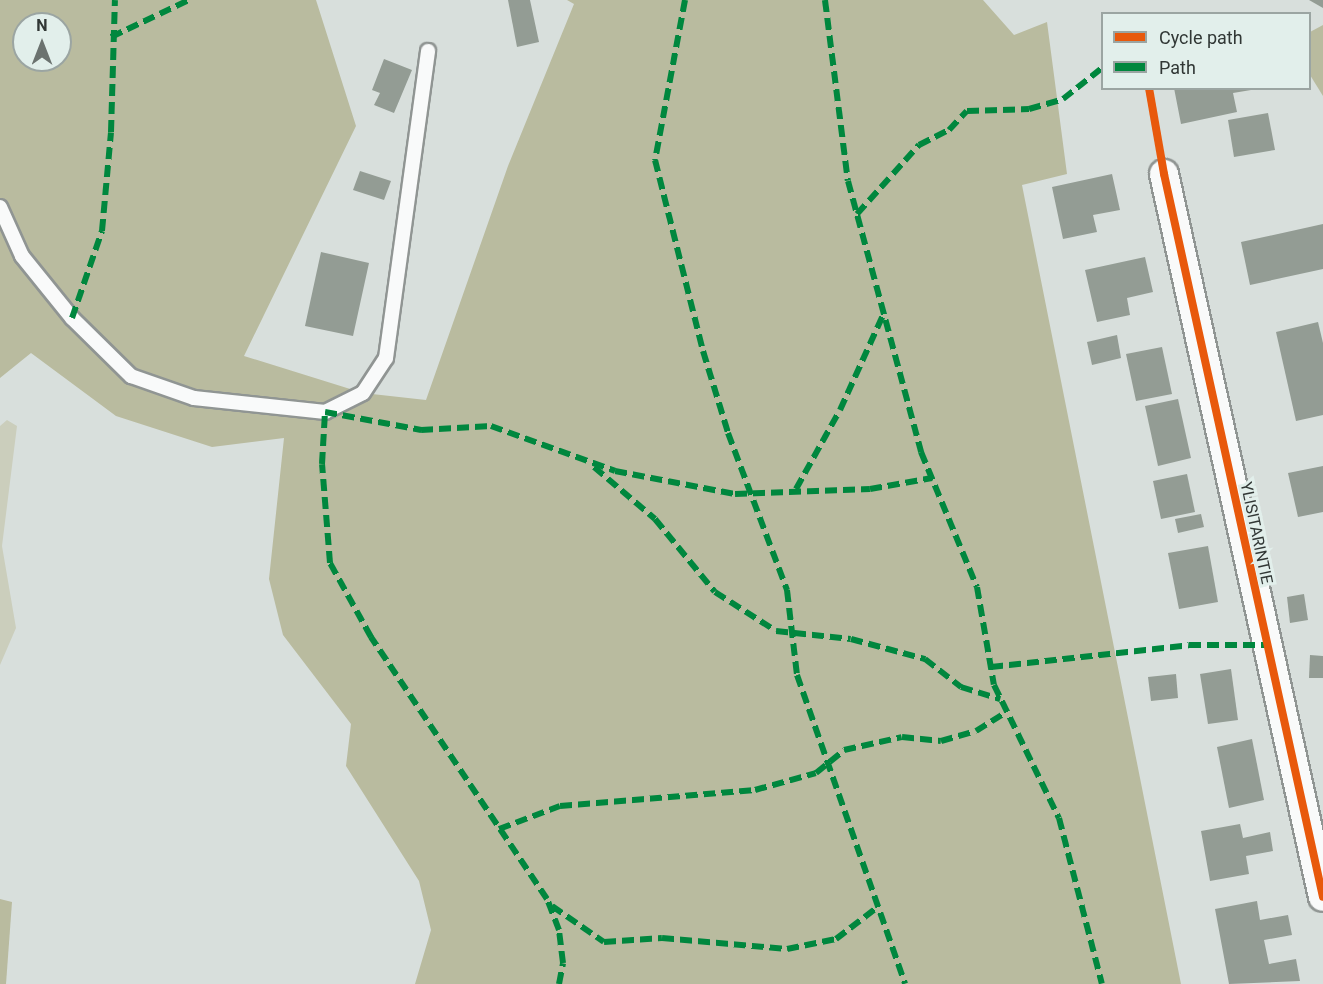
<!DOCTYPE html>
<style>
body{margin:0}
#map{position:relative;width:1323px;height:984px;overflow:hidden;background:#d8dfdc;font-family:Roboto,sans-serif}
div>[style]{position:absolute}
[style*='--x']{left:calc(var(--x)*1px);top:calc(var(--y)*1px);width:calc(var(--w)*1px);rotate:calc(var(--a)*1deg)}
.green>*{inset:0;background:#cbcebc}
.forest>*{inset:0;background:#b9bb9f}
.building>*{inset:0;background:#939c94}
.roads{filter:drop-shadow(2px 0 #909593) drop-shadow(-2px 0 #909593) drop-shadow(0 2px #909593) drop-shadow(0 -2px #909593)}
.lane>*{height:14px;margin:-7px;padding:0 7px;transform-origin:7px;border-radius:7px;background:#f9fafa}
.street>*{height:28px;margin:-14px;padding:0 14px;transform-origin:14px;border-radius:14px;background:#f9fafa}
.quiet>*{height:6px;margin-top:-3px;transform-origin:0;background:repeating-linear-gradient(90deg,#00873e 0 12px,transparent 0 18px)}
.cycleway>*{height:8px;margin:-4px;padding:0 4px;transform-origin:4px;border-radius:4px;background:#e8590c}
span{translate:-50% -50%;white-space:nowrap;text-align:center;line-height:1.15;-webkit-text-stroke:6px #e2efeb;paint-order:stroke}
.street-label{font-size:16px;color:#313735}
.legend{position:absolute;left:1101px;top:12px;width:210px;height:78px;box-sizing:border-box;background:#e2efeb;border:2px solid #9ba5a2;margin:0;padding:8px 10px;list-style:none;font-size:18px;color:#313735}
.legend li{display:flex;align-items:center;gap:12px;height:30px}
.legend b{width:30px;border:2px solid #9ba5a2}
.north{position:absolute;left:12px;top:12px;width:60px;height:60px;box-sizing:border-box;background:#e2efeb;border:2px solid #9ba5a2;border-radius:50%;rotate:0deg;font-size:16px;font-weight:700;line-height:24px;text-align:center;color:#313735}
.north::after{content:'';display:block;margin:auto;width:21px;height:27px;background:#6b726f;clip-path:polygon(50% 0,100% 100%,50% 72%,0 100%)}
</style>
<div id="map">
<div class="green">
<div style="clip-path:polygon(7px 420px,17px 426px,2px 546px,16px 628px,0 665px,0 426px)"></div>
</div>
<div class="forest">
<div style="clip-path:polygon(evenodd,0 0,316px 0,356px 126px,244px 356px,363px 393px,426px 400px,508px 166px,574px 4px,567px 0,983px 0,1014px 35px,1047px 22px,1067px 174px,1022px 185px,1181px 984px,415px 984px,431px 930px,419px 881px,346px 766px,351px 724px,283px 635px,269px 579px,284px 438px,212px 447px,116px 416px,31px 353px,0 378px,0 0,24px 24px,60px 24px,60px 60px,24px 60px,24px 24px)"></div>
<div style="clip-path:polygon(1323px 25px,1323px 96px,1310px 75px,1310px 32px)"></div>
<div style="clip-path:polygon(0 899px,12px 902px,6px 984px,0 984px)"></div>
</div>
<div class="building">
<div style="clip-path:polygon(508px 0,530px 0,539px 42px,517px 47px)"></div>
<div style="clip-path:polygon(1309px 0,1323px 0,1323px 8px)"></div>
<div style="clip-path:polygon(384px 59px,412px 70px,394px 113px,374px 105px,380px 93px,372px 90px)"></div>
<div style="clip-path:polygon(1174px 88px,1251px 88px,1251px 90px,1233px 93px,1237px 112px,1181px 124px)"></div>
<div style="clip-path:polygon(1268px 113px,1275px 150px,1234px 157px,1228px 120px)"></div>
<div style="clip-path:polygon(360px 171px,391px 181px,384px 200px,353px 190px)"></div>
<div style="clip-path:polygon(1112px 174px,1120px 210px,1093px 215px,1097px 232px,1063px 239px,1052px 187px)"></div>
<div style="clip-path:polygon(1323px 224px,1323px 269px,1250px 285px,1241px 242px)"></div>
<div style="clip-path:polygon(321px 252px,369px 263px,353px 336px,305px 326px)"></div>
<div style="clip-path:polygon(1145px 257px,1153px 292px,1127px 298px,1130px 315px,1097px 322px,1085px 270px)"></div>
<div style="clip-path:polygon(1318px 322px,1323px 343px,1323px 415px,1296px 421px,1276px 332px)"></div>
<div style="clip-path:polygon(1117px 335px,1121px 358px,1092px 365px,1087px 342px)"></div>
<div style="clip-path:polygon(1162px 347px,1172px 394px,1136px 401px,1126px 354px)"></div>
<div style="clip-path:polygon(1178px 399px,1191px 458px,1158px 466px,1145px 406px)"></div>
<div style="clip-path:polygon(1323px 466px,1323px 512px,1298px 517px,1288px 473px)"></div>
<div style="clip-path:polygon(1187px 474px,1195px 512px,1161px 519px,1153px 481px)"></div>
<div style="clip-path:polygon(1201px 514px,1204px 527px,1178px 533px,1175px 519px)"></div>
<div style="clip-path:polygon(1208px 546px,1218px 602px,1179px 609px,1168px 553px)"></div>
<div style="clip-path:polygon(1304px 594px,1308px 620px,1290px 623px,1287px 597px)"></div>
<div style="clip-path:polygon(1310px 655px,1323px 656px,1323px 678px,1309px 678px)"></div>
<div style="clip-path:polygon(1231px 669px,1238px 720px,1208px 724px,1200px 674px)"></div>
<div style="clip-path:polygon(1176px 674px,1178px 698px,1151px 701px,1148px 677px)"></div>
<div style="clip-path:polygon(1252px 739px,1264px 800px,1229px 808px,1217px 747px)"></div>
<div style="clip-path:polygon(1240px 824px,1243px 838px,1270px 832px,1273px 851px,1246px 856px,1249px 874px,1210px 881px,1201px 831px)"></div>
<div style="clip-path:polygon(1257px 901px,1260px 920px,1288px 915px,1292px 935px,1264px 940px,1269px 964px,1296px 959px,1300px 981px,1229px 984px,1215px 909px)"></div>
</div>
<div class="roads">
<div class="lane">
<div style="--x:0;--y:207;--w:54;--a:65.8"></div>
<div style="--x:22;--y:256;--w:80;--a:51.1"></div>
<div style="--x:72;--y:318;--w:83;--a:44.5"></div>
<div style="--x:131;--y:376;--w:67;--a:19.2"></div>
<div style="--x:194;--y:398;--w:132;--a:6.1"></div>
<div style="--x:325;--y:412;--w:42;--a:-26.6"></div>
<div style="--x:363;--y:393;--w:42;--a:-56.7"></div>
<div style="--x:386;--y:358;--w:310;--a:-82.2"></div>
</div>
<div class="street">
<div style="--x:1164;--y:174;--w:740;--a:77.6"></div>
</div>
</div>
<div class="quiet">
<div style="--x:685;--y:0;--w:163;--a:100.6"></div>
<div style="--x:655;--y:160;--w:197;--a:75.9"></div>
<div style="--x:703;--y:351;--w:86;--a:73"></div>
<div style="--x:728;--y:433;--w:168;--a:69.4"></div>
<div style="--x:787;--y:590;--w:86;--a:83.3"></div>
<div style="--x:797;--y:675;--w:327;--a:70.7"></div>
<div style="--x:825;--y:0;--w:182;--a:82.8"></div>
<div style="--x:848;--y:181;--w:281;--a:74.9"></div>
<div style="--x:921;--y:452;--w:146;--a:67.5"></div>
<div style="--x:977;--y:587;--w:99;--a:80.2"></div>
<div style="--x:994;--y:685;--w:148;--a:64"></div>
<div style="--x:1059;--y:818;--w:171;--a:75.5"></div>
<div style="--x:111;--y:37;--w:86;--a:-25.4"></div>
<div style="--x:857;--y:214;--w:93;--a:-48.1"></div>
<div style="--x:919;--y:145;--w:34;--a:-27"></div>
<div style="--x:949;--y:130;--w:26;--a:-47"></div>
<div style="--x:967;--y:111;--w:62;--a:-1.8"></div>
<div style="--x:1029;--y:109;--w:35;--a:-16"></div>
<div style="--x:1063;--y:99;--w:50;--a:-38.5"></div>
<div style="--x:72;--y:318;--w:92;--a:-71"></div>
<div style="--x:102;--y:231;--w:99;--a:-84.8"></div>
<div style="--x:111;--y:132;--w:132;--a:-88.3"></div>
<div style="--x:594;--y:467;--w:80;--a:40.4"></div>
<div style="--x:655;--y:519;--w:94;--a:50.6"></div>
<div style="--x:715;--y:592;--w:72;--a:32.6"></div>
<div style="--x:776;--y:631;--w:75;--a:6.1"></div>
<div style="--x:851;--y:639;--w:77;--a:15.1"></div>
<div style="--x:925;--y:659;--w:46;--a:37.9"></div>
<div style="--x:961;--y:687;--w:41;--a:17.1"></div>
<div style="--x:796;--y:489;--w:90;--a:-60.9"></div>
<div style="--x:840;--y:410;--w:107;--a:-65.6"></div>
<div style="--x:991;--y:667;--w:199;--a:-6.3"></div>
<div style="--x:1189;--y:645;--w:78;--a:0"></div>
<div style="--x:499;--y:829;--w:65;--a:-20.7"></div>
<div style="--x:560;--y:806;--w:196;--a:-4.7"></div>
<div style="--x:755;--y:790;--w:63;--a:-15.6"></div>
<div style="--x:816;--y:773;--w:36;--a:-39"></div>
<div style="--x:844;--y:750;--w:59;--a:-12.6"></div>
<div style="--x:902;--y:737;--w:39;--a:6"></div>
<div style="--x:941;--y:741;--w:36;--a:-16"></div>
<div style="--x:976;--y:731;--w:34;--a:-32"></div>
<div style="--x:552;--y:906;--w:63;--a:34.7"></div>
<div style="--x:604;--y:942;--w:58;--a:-3.9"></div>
<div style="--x:662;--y:938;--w:125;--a:5"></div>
<div style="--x:787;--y:949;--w:50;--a:-11.5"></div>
<div style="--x:836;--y:939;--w:54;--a:-37.5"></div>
<div style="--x:559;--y:984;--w:21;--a:-79"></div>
<div style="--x:563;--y:963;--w:33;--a:-97"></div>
<div style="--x:559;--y:930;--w:33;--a:-111"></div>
<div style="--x:547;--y:899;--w:316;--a:-123.9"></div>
<div style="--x:371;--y:637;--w:85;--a:-119"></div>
<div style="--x:330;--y:563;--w:99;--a:-94.6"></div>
<div style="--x:322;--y:464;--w:52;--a:-86.7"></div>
<div style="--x:325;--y:412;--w:98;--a:10.6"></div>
<div style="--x:421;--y:430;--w:70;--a:-3.3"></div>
<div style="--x:491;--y:426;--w:132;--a:19.9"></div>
<div style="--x:615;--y:471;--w:122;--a:10.9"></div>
<div style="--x:735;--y:494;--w:135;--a:-2.1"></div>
<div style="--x:870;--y:489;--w:63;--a:-10.1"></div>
</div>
<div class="cycleway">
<div style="--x:1149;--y:88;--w:87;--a:80.1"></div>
<div style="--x:1164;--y:174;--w:740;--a:77.6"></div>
</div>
<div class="street-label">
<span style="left:1256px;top:533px;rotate:78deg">YLISITARINTIE</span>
</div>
<ul class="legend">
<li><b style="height:8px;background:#e8590c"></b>Cycle path</li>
<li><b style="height:8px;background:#00873e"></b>Path</li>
</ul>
<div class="north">N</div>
</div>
